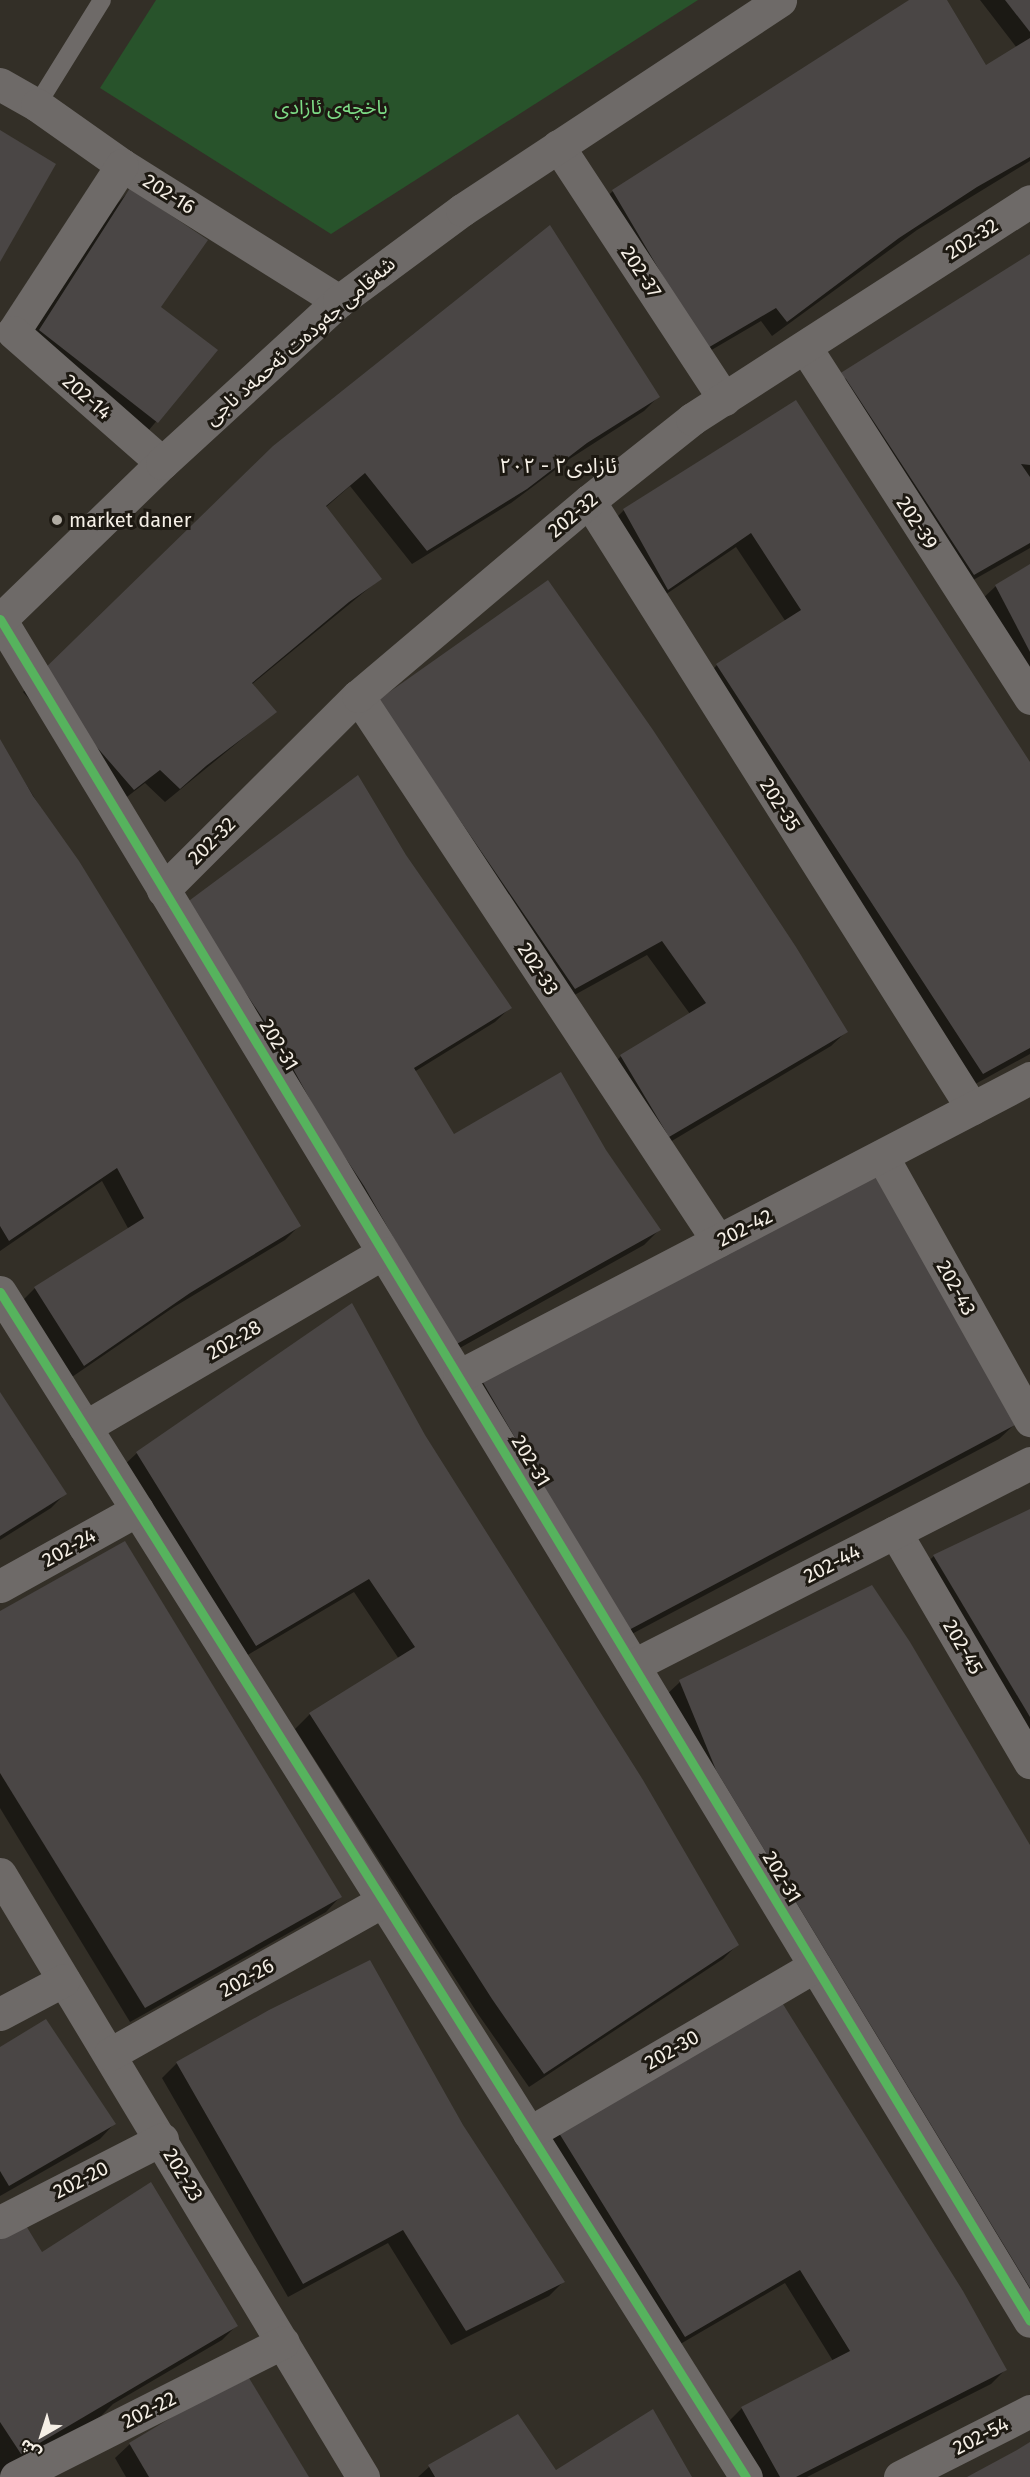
<!DOCTYPE html>
<meta charset="utf-8">
<style>
body{margin:0}
#map{position:relative;width:1030px;height:2477px;overflow:hidden;background:#332f27;font-family:"Fira Sans","Noto Sans Arabic",sans-serif}
div>[style]{position:absolute}
[style*='--x']{left:calc(var(--x)*1px);top:calc(var(--y)*1px);width:calc(var(--w)*1px);rotate:calc(var(--a)*1deg)}
.green>*{inset:0;background:#28532b}
.shadow>*{inset:0;background:#0007}
.building>*{inset:0;background:#4a4645}
.service>*{height:18px;margin:-9px;padding:0 9px;transform-origin:9px;border-radius:9px;background:#6e6a68}
.minor>*{height:33px;margin:-16.5px;padding:0 16.5px;transform-origin:16.5px;border-radius:16.5px;background:#6e6a68}
.tertiary>*{height:33px;margin:-16.5px;padding:0 16.5px;transform-origin:16.5px;border-radius:16.5px;background:#6e6a68}
.cycleway>*{height:9px;margin:-4.5px;padding:0 4.5px;transform-origin:4.5px;border-radius:4.5px;background:#56b35d}
.dots>*{width:16px;height:16px;translate:-50% -50%;box-sizing:border-box;border:3px solid #1d1912;border-radius:50%}
span{translate:-50% -50%;white-space:nowrap;text-align:center;line-height:1.15;-webkit-text-stroke:6px #1d1912;paint-order:stroke}
.park-label{font-size:20px;color:#7ddc86}
.street-label{font-size:20px;color:#f5efe6}
.poi-label{font-size:20px;color:#f5efe6}
.left{translate:0 -50%;text-align:left}
.neighbourhood-label{font-size:21px;color:#f5efe6}
.north{position:absolute;left:12px;top:2405px;width:60px;height:60px;-webkit-text-stroke:4px #1d1912;paint-order:stroke;rotate:219deg;font-size:16px;font-weight:700;line-height:24px;text-align:center;color:#f5efe6}
.north::after{content:'';display:block;margin:auto;width:21px;height:27px;background:#f5efe6;clip-path:polygon(50% 0,100% 100%,50% 72%,0 100%)}
</style>
<div id="map">
<div class="green">
<div style="clip-path:polygon(156px 0,698px 0,331px 234px,100px 88px)"></div>
</div>
<div class="shadow">
<div style="clip-path:polygon(912px 0,945px 0,985px 67px,1017px 48px,980px 0,1030px 0,1030px 161px,917px 230px,772px 336px,761px 321px,691px 362px,598px 205px,613px 191px)"></div>
<div style="clip-path:polygon(130px 190px,159px 307px,216px 351px,143px 437px,25px 345px,116px 205px)"></div>
<div style="clip-path:polygon(1030px 256px,1030px 548px,959px 588px,826px 389px)"></div>
<div style="clip-path:polygon(659px 396px,644px 411px,571px 458px,511px 503px,412px 564px,350px 486px,325px 508px,380px 579px,251px 685px,275px 712px,165px 802px,145px 783px,119px 803px,23px 692px,274px 448px)"></div>
<div style="clip-path:polygon(796px 402px,1030px 766px,1030px 1054px,968px 1088px,703px 680px,717px 665px,786px 622px,736px 547px,653px 603px,609px 525px,624px 510px)"></div>
<div style="clip-path:polygon(1030px 566px,1030px 690px,981px 600px,996px 586px)"></div>
<div style="clip-path:polygon(365px 716px,846px 1032px,831px 1046px,655px 1151px,607px 1071px,621px 1056px,690px 1014px,647px 955px,560px 1003px)"></div>
<div style="clip-path:polygon(0 742px,299px 1226px,285px 1240px,174px 1307px,69px 1379px,20px 1303px,35px 1288px,129px 1230px,102px 1181px,0 1251px)"></div>
<div style="clip-path:polygon(405px 856px,510px 1008px,495px 1022px,414px 1072px,453px 1136px,605px 1151px,659px 1230px,644px 1245px,440px 1359px,173px 919px)"></div>
<div style="clip-path:polygon(482px 1380px,1014px 1425px,999px 1439px,613px 1644px,468px 1394px)"></div>
<div style="clip-path:polygon(0 1397px,65px 1494px,51px 1508px,0 1540px)"></div>
<div style="clip-path:polygon(424px 1436px,737px 1945px,723px 1959px,529px 2087px,478px 2014px,295px 1729px,310px 1714px,399px 1659px,354px 1592px,241px 1659px,122px 1467px,137px 1453px)"></div>
<div style="clip-path:polygon(1030px 1510px,1030px 1746px,919px 1570px,934px 1556px)"></div>
<div style="clip-path:polygon(0 1612px,340px 1897px,326px 1912px,130px 2022px,0 1808px)"></div>
<div style="clip-path:polygon(680px 1682px,1030px 1848px,1030px 2325px,665px 1696px)"></div>
<div style="clip-path:polygon(269px 2012px,462px 2126px,563px 2282px,549px 2296px,451px 2345px,388px 2243px,288px 2297px,162px 2078px,177px 2063px)"></div>
<div style="clip-path:polygon(0 2049px,114px 2124px,100px 2139px,0 2196px)"></div>
<div style="clip-path:polygon(555px 2126px,1005px 2370px,991px 2384px,807px 2477px,758px 2477px,727px 2423px,742px 2408px,833px 2361px,785px 2283px,670px 2350px,541px 2140px)"></div>
<div style="clip-path:polygon(0 2240px,42px 2254px,237px 2325px,222px 2340px,113px 2404px,101px 2416px,0 2476px)"></div>
<div style="clip-path:polygon(517px 2416px,556px 2472px,691px 2477px,418px 2477px,429px 2467px)"></div>
<div style="clip-path:polygon(130px 2444px,307px 2477px,126px 2477px,115px 2458px)"></div>
</div>
<div class="building">
<div style="clip-path:polygon(909px 0,947px 0,986px 65px,1030px 38px,1030px 157px,977px 187px,899px 238px,787px 322px,776px 308px,706px 349px,612px 190px)"></div>
<div style="clip-path:polygon(1005px 0,1030px 0,1030px 32px)"></div>
<div style="clip-path:polygon(0 130px,56px 164px,0 262px)"></div>
<div style="clip-path:polygon(130px 188px,208px 240px,161px 307px,218px 350px,158px 423px,39px 330px)"></div>
<div style="clip-path:polygon(550px 225px,660px 397px,587px 443px,527px 489px,427px 551px,365px 473px,326px 506px,382px 579px,349px 602px,252px 683px,277px 712px,206px 766px,180px 789px,160px 770px,134px 790px,36px 677px,273px 446px)"></div>
<div style="clip-path:polygon(1030px 254px,1030px 465px,1021px 464px,1030px 477px,1030px 543px,974px 575px,846px 379px,839px 374px)"></div>
<div style="clip-path:polygon(796px 400px,1030px 762px,1030px 1048px,983px 1074px,716px 664px,801px 610px,751px 533px,668px 590px,623px 509px)"></div>
<div style="clip-path:polygon(1030px 564px,1030px 652px,995px 585px)"></div>
<div style="clip-path:polygon(548px 580px,653px 730px,796px 947px,848px 1032px,669px 1137px,620px 1055px,706px 1003px,662px 941px,575px 989px,378px 700px)"></div>
<div style="clip-path:polygon(0 739px,33px 796px,79px 861px,127px 939px,301px 1226px,190px 1293px,84px 1366px,34px 1287px,144px 1218px,117px 1168px,9px 1241px,0 1226px)"></div>
<div style="clip-path:polygon(358px 775px,406px 855px,512px 1008px,414px 1068px,454px 1134px,561px 1072px,606px 1150px,661px 1230px,455px 1345px,364px 1186px,325px 1127px,279px 1043px,186px 903px)"></div>
<div style="clip-path:polygon(875px 1174px,1015px 1425px,627px 1631px,481px 1379px)"></div>
<div style="clip-path:polygon(352px 1303px,425px 1435px,643px 1780px,739px 1945px,544px 2074px,492px 1999px,309px 1713px,415px 1647px,369px 1579px,256px 1646px,136px 1452px)"></div>
<div style="clip-path:polygon(0 1392px,67px 1494px,0 1536px)"></div>
<div style="clip-path:polygon(1030px 1509px,1030px 1717px,933px 1555px)"></div>
<div style="clip-path:polygon(125px 1541px,342px 1897px,145px 2008px,0 1773px,0 1611px)"></div>
<div style="clip-path:polygon(872px 1585px,910px 1642px,1030px 1845px,1030px 2288px,716px 1770px,679px 1680px)"></div>
<div style="clip-path:polygon(370px 1960px,463px 2125px,565px 2282px,466px 2331px,403px 2230px,303px 2284px,176px 2062px,269px 2010px)"></div>
<div style="clip-path:polygon(776px 1993px,963px 2291px,1007px 2370px,796px 2477px,780px 2477px,741px 2407px,850px 2351px,800px 2270px,685px 2337px,554px 2125px)"></div>
<div style="clip-path:polygon(46px 2019px,116px 2124px,9px 2186px,0 2171px,0 2047px)"></div>
<div style="clip-path:polygon(151px 2182px,238px 2326px,21px 2454px,0 2422px,0 2238px,25px 2224px,42px 2252px)"></div>
<div style="clip-path:polygon(249px 2378px,309px 2477px,149px 2477px,129px 2443px,184px 2410px)"></div>
<div style="clip-path:polygon(653px 2409px,692px 2477px,435px 2477px,428px 2465px,518px 2414px,556px 2470px)"></div>
<div style="clip-path:polygon(1030px 2442px,1030px 2477px,967px 2477px,1017px 2450px)"></div>
</div>
<div class="service">
<div style="--x:37;--y:105;--w:123;--a:-58.2"></div>
</div>
<div class="minor">
<div style="--x:0;--y:84;--w:43;--a:29.6"></div>
<div style="--x:37;--y:105;--w:104;--a:35.2"></div>
<div style="--x:122;--y:165;--w:256;--a:32.1"></div>
<div style="--x:558;--y:146;--w:303;--a:56.7"></div>
<div style="--x:122;--y:165;--w:199;--a:123.1"></div>
<div style="--x:13;--y:332;--w:198;--a:41.3"></div>
<div style="--x:805;--y:347;--w:417;--a:57.3"></div>
<div style="--x:589;--y:501;--w:718;--a:57.75"></div>
<div style="--x:0;--y:619;--w:1989;--a:58.82"></div>
<div style="--x:358;--y:696;--w:653;--a:56.55"></div>
<div style="--x:163;--y:890;--w:275;--a:-44.9"></div>
<div style="--x:358;--y:696;--w:302;--a:-40.2"></div>
<div style="--x:589;--y:501;--w:132;--a:-38.5"></div>
<div style="--x:692;--y:419;--w:402;--a:-32.8"></div>
<div style="--x:882;--y:1156;--w:303;--a:60.7"></div>
<div style="--x:0;--y:1292;--w:1400;--a:57.81"></div>
<div style="--x:459;--y:1376;--w:644;--a:-27.56"></div>
<div style="--x:85;--y:1427;--w:345;--a:-30.3"></div>
<div style="--x:895;--y:1532;--w:267;--a:59.6"></div>
<div style="--x:0;--y:1586;--w:157;--a:-29"></div>
<div style="--x:634;--y:1665;--w:445;--a:-27"></div>
<div style="--x:0;--y:1874;--w:704;--a:58.95"></div>
<div style="--x:0;--y:2014;--w:72;--a:-28"></div>
<div style="--x:110;--y:2054;--w:313;--a:-29.3"></div>
<div style="--x:529;--y:2133;--w:331;--a:-30.3"></div>
<div style="--x:0;--y:2222;--w:182;--a:-27.1"></div>
<div style="--x:16;--y:2477;--w:299;--a:-26.8"></div>
<div style="--x:900;--y:2477;--w:146;--a:-26.9"></div>
</div>
<div class="tertiary">
<div style="--x:0;--y:620;--w:226;--a:-44.1"></div>
<div style="--x:162;--y:463;--w:240;--a:-42.5"></div>
<div style="--x:339;--y:301;--w:153;--a:-36.5"></div>
<div style="--x:462;--y:210;--w:381;--a:-33.4"></div>
</div>
<div class="cycleway">
<div style="--x:0;--y:619;--w:1989;--a:58.82"></div>
<div style="--x:0;--y:1292;--w:1400;--a:57.81"></div>
</div>
<div class="dots">
<div style="left:57px;top:520px;background:#b1aca3"></div>
</div>
<div class="park-label">
<span style="left:331px;top:107px">باخچەی ئازادی</span>
</div>
<div class="street-label">
<span style="left:169px;top:194px;rotate:32deg">202-16</span>
<span style="left:972px;top:239px;rotate:-33deg">202-32</span>
<span style="left:641px;top:272px;rotate:57deg">202-37</span>
<span style="left:300px;top:341px;rotate:-41deg">شەقامی جەودەت ئەحمەد ناجی</span>
<span style="left:87px;top:397px;rotate:41deg">202-14</span>
<span style="left:573px;top:515px;rotate:-40deg">202-32</span>
<span style="left:917px;top:523px;rotate:57deg">202-39</span>
<span style="left:780px;top:805px;rotate:58deg">202-35</span>
<span style="left:212px;top:841px;rotate:-45deg">202-32</span>
<span style="left:538px;top:969px;rotate:57deg">202-33</span>
<span style="left:279px;top:1045px;rotate:59deg">202-31</span>
<span style="left:745px;top:1228px;rotate:-27deg">202-42</span>
<span style="left:956px;top:1288px;rotate:61deg">202-43</span>
<span style="left:234px;top:1340px;rotate:-30deg">202-28</span>
<span style="left:531px;top:1461px;rotate:59deg">202-31</span>
<span style="left:69px;top:1548px;rotate:-29deg">202-24</span>
<span style="left:832px;top:1564px;rotate:-27deg">202-44</span>
<span style="left:963px;top:1647px;rotate:60deg">202-45</span>
<span style="left:782px;top:1877px;rotate:59deg">202-31</span>
<span style="left:247px;top:1978px;rotate:-29deg">202-26</span>
<span style="left:672px;top:2050px;rotate:-30deg">202-30</span>
<span style="left:183px;top:2175px;rotate:59deg">202-23</span>
<span style="left:81px;top:2180px;rotate:-27deg">202-20</span>
<span style="left:149px;top:2410px;rotate:-27deg">202-22</span>
<span style="left:981px;top:2436px;rotate:-27deg">202-54</span>
</div>
<div class="poi-label">
<span class="left" style="left:69px;top:520px">market daner</span>
</div>
<div class="neighbourhood-label">
<span style="left:558px;top:466px">ئازادی٢ - ٢٠٢</span>
</div>
<div class="north">ش</div>
</div>
